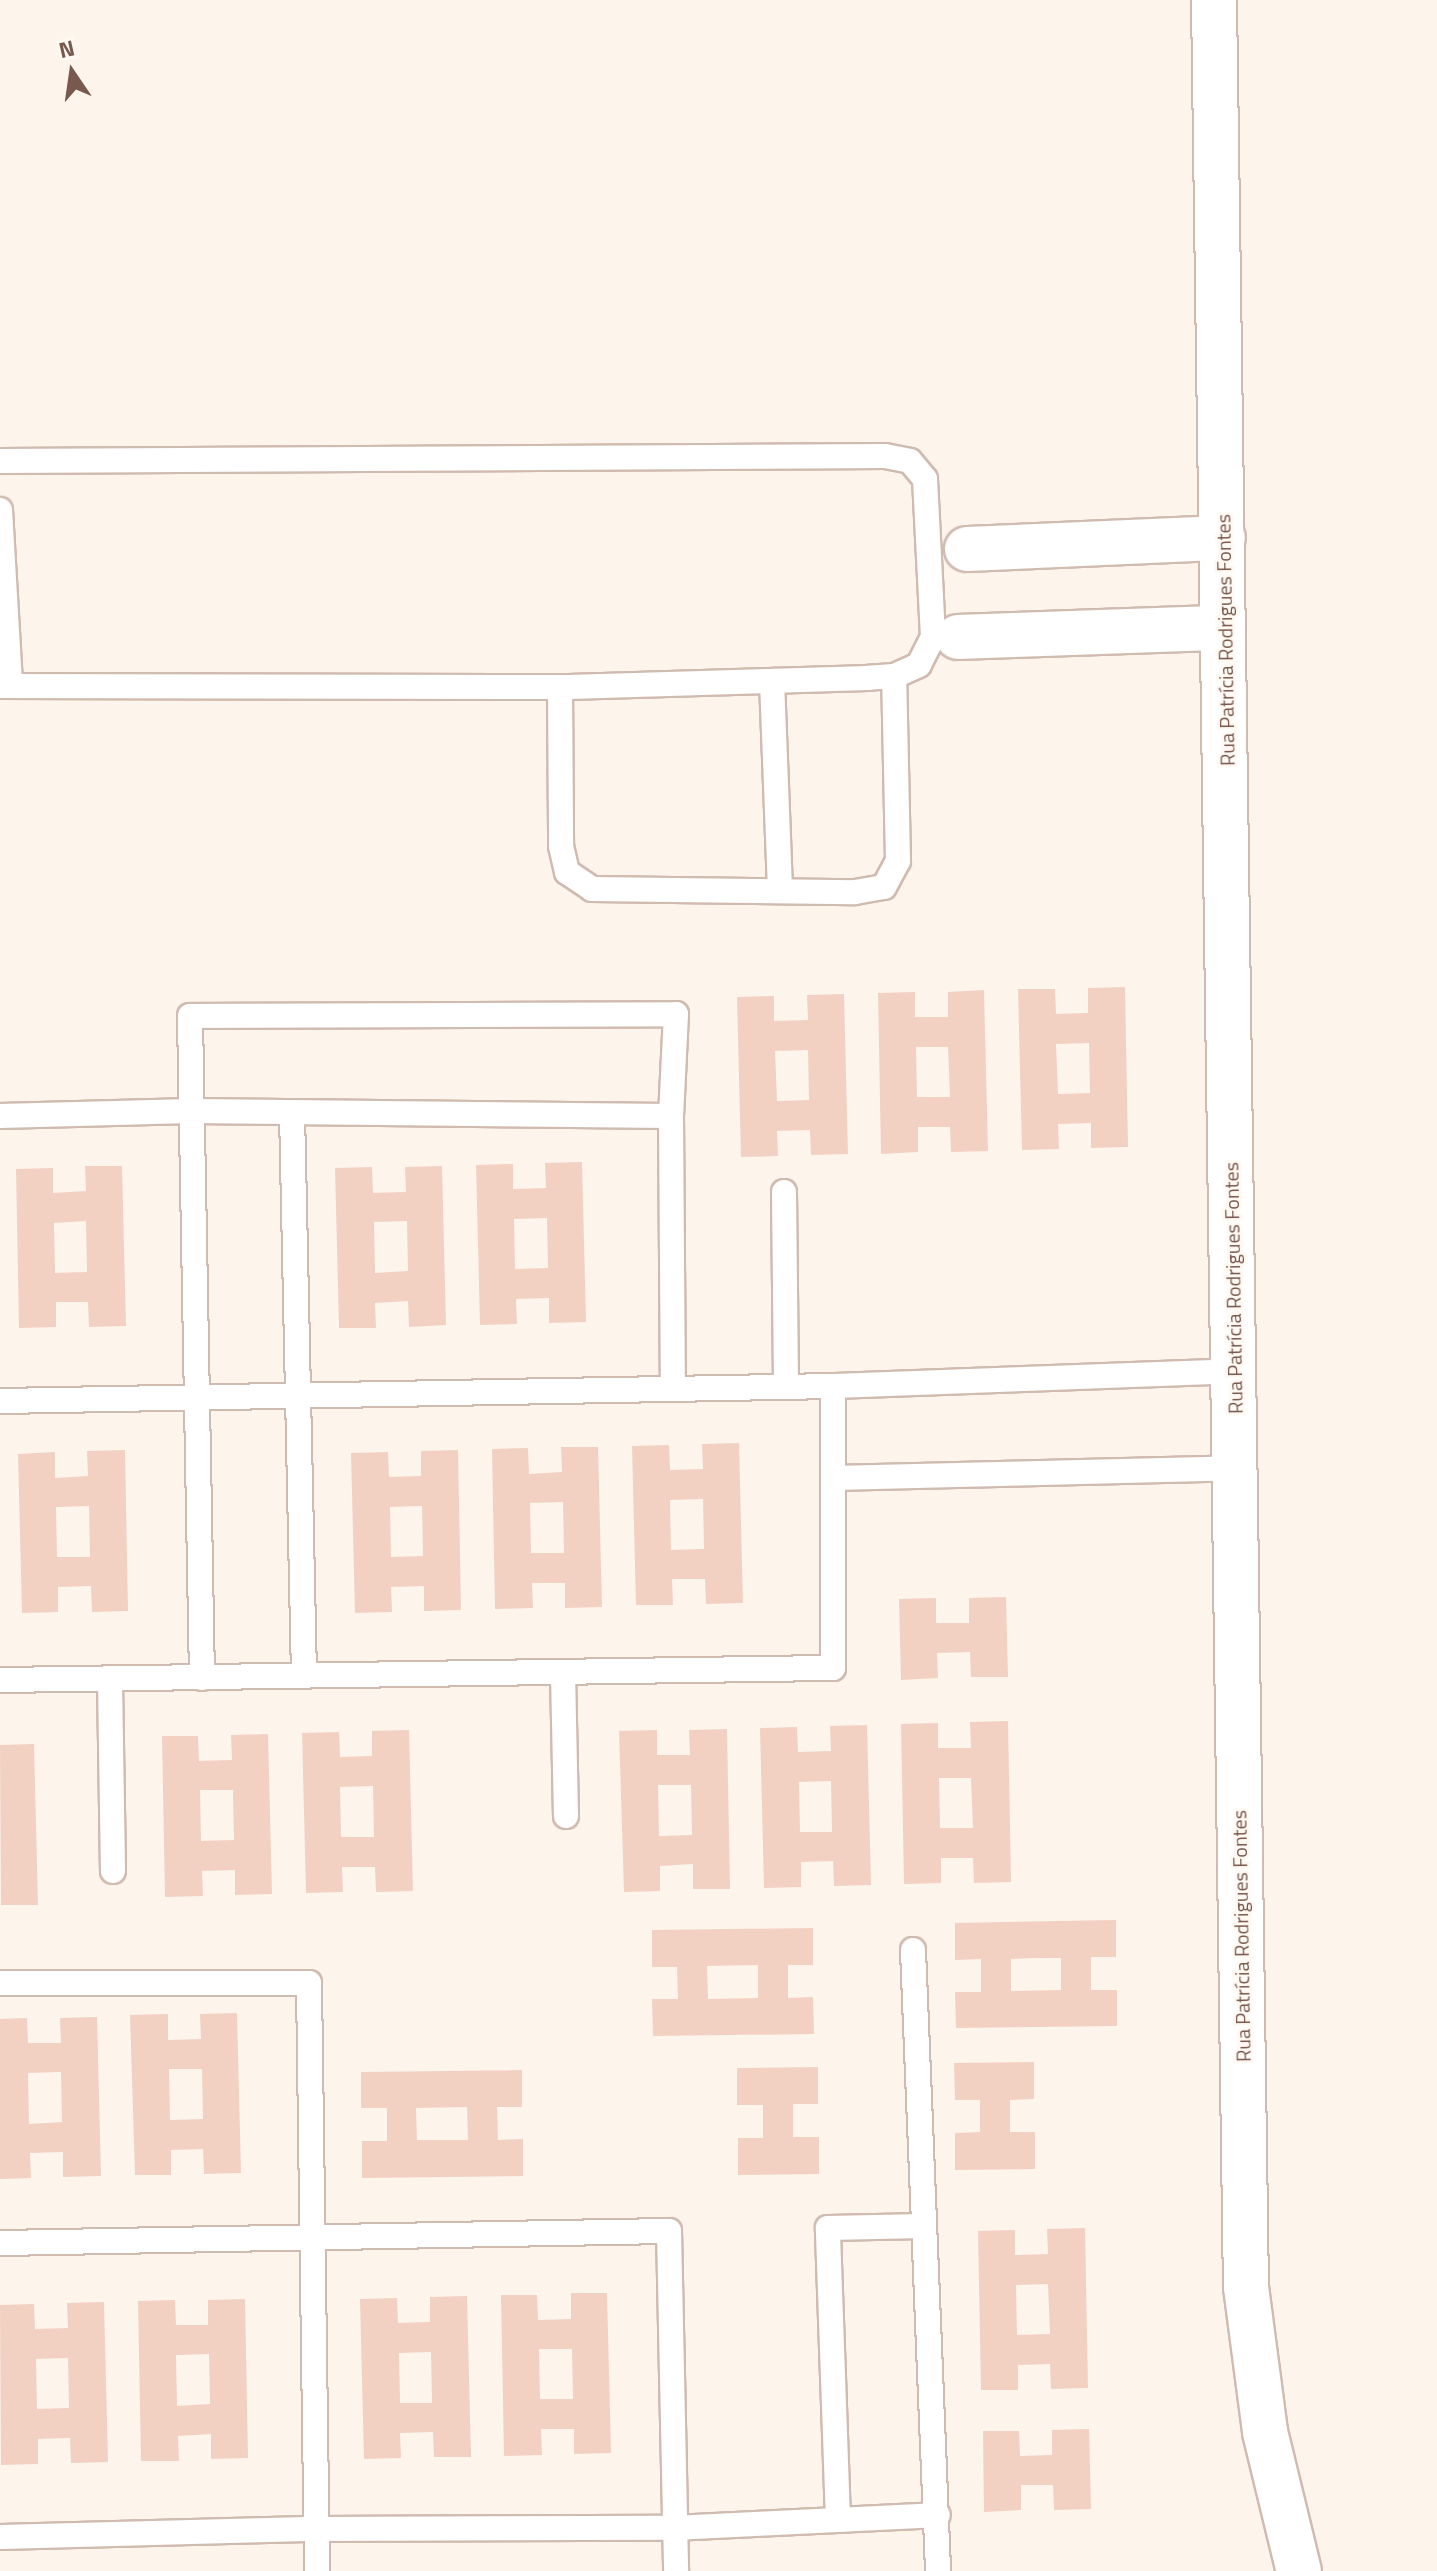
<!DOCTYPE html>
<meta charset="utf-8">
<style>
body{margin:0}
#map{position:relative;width:1437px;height:2571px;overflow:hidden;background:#fdf4ec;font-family:"Titillium Web",sans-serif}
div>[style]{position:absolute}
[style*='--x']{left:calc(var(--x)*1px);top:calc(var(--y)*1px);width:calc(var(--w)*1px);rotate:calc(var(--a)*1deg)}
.building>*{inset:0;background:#f2d1c3}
.roads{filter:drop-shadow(2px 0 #d0bbb0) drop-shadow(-2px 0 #d0bbb0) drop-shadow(0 2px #d0bbb0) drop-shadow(0 -2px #d0bbb0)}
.lane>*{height:24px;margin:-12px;padding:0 12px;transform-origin:12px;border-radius:12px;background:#fff}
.street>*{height:44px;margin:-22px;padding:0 22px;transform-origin:22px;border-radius:22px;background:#fff}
span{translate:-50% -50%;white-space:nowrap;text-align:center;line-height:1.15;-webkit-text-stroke:6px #fff9f3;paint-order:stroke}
.street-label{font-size:20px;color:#79594e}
.north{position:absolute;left:32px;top:32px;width:80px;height:80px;-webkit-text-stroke:6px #fff9f3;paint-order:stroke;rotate:347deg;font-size:22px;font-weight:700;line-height:32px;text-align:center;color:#79594e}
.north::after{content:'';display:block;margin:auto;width:28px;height:36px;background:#79594e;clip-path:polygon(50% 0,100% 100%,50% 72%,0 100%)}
</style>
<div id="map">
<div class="building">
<div style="clip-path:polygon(evenodd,1125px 987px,1128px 1147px,1091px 1148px,1091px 1123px,1058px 1124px,1059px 1149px,1022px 1150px,1018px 989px,1055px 989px,1056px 1014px,1088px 1013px,1088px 988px,1125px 987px,1089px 1043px,1090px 1093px,1058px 1094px,1056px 1044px,1089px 1043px)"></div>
<div style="clip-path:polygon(evenodd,984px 990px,988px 1151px,951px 1152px,950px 1127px,918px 1127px,918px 1152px,881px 1154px,878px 993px,915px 992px,915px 1017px,948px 1017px,948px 992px,984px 990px,916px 1047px,948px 1047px,950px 1097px,917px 1097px,916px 1047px)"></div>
<div style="clip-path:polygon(evenodd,844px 994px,848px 1154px,811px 1155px,810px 1130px,777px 1131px,778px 1156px,741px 1157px,737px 997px,774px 996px,774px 1021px,808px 1020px,807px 995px,844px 994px,808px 1050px,809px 1100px,777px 1101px,775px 1051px,808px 1050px)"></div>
<div style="clip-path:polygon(evenodd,582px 1162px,586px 1322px,549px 1323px,549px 1298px,516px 1299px,517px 1324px,480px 1325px,476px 1165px,513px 1164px,513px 1189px,546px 1188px,545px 1163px,582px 1162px,547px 1218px,548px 1268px,515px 1269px,514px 1219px,547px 1218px)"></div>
<div style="clip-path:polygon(evenodd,85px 1166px,122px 1166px,126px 1326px,89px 1327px,88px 1302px,56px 1302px,56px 1327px,19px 1328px,16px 1169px,53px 1168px,53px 1193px,86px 1191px,85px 1166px,86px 1221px,87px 1272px,55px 1273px,54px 1223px,86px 1221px)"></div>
<div style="clip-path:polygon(evenodd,442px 1166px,446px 1325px,409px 1327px,408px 1301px,375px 1303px,376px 1328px,339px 1328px,335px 1168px,372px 1167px,373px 1193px,406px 1192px,405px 1167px,442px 1166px,407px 1221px,408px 1271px,375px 1273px,374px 1222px,407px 1221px)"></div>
<div style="clip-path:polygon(evenodd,739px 1443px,743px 1603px,706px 1604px,705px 1579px,672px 1579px,673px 1605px,636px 1605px,632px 1446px,669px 1445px,670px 1470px,703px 1469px,702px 1444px,739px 1443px,703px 1499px,704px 1549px,671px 1550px,670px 1500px,703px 1499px)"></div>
<div style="clip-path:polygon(evenodd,561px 1447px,598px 1447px,602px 1607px,565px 1608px,565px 1583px,532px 1583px,533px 1608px,495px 1609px,492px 1449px,528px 1448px,529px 1474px,562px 1472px,561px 1447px,563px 1502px,564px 1553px,531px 1553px,530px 1503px,563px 1502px)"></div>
<div style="clip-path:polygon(evenodd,125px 1450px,128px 1611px,92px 1612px,91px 1586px,58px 1587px,58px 1612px,22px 1613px,18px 1454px,55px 1452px,55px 1478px,88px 1476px,87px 1451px,125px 1450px,89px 1506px,90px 1557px,57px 1557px,56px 1507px,89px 1506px)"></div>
<div style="clip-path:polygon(evenodd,458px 1450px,461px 1610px,424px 1611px,424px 1586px,391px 1587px,392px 1612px,355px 1613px,351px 1453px,388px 1452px,389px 1477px,421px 1476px,421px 1451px,458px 1450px,422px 1506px,423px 1556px,391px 1557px,390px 1507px,422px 1506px)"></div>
<div style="clip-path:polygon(1006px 1597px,1008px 1677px,971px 1677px,970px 1652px,937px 1653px,938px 1678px,901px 1680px,899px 1599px,936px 1598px,936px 1623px,969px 1623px,969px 1598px)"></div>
<div style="clip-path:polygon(evenodd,1008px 1721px,1011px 1882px,974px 1883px,973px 1858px,941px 1858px,941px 1883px,904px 1884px,901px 1724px,938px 1723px,938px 1748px,971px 1748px,970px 1722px,1008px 1721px,939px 1778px,971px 1778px,973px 1828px,940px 1828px,939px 1778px)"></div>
<div style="clip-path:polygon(evenodd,867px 1725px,871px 1885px,834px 1886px,833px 1861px,801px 1862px,801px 1887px,764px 1888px,760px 1728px,797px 1727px,798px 1752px,831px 1751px,830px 1726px,867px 1725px,831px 1781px,832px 1832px,800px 1832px,799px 1782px,831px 1781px)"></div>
<div style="clip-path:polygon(evenodd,727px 1729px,730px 1889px,693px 1889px,693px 1864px,660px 1866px,660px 1891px,624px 1892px,619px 1731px,657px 1730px,657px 1755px,690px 1755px,689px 1730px,727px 1729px,658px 1785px,691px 1785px,692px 1835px,659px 1836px,658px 1785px)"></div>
<div style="clip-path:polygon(evenodd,409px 1730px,413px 1891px,376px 1892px,375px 1867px,342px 1867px,343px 1892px,306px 1893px,302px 1733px,339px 1732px,340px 1757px,372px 1756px,372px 1731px,409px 1730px,373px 1786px,374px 1837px,341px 1837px,340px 1787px,373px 1786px)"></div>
<div style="clip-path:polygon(evenodd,268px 1734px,272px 1894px,235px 1895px,235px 1870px,202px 1871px,203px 1896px,165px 1897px,162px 1736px,198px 1736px,199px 1761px,232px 1760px,231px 1735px,268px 1734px,200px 1790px,233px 1790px,234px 1840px,201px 1841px,200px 1790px)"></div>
<div style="clip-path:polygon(34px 1744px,38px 1905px,1px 1905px,0 1745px)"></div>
<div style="clip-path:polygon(evenodd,1116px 1920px,1116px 1957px,1091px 1957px,1091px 1990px,1117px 1990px,1117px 2026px,956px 2028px,955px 1992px,981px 1992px,981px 1959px,955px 1960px,955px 1923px,1116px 1920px,1035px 1958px,1061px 1958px,1061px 1990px,1011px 1991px,1011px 1959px,1035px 1958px)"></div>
<div style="clip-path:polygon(evenodd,813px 1928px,813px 1965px,788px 1965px,788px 1998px,813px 1997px,814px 2034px,653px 2036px,652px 1999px,678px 1999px,677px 1967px,652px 1967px,652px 1930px,813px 1928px,758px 1965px,758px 1998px,708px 1999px,707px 1966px,758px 1965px)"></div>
<div style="clip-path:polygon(evenodd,237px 2013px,241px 2173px,204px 2174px,203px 2149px,171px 2150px,171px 2175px,135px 2175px,130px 2015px,168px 2014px,168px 2040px,201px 2039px,200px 2014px,237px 2013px,169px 2069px,202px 2069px,203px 2119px,170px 2120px,169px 2069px)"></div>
<div style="clip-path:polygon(evenodd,97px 2017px,101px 2176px,63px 2177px,63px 2152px,30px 2153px,31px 2178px,0 2179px,0 2019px,27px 2018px,28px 2043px,61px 2043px,60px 2018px,97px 2017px,61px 2072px,62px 2122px,29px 2124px,28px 2073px,61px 2072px)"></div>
<div style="clip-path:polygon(1034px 2062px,1034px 2099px,1010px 2100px,1010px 2132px,1035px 2132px,1035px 2169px,955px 2170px,955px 2133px,980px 2132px,980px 2100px,955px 2100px,954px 2063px)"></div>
<div style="clip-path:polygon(818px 2067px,818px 2104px,793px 2104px,793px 2137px,819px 2137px,819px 2174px,738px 2175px,738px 2138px,763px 2138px,763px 2105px,737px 2105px,737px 2068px)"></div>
<div style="clip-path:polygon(evenodd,522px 2070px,522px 2107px,497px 2107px,498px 2140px,523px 2139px,523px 2176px,362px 2178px,362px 2141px,387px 2141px,387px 2108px,361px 2108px,361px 2072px,522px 2070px,467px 2107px,468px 2140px,417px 2140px,416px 2108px,467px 2107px)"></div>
<div style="clip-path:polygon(evenodd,1085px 2228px,1088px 2388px,1051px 2389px,1050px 2364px,1018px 2365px,1018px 2390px,981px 2390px,978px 2231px,1015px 2230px,1015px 2255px,1048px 2254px,1047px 2229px,1085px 2228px,1048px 2284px,1050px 2334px,1017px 2335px,1016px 2285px,1048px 2284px)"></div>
<div style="clip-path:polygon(evenodd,571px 2293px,607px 2293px,611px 2453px,574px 2454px,574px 2429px,541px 2429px,542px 2455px,504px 2456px,501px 2295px,537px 2295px,538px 2320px,571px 2319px,571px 2293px,539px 2349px,572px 2349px,573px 2399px,540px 2399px,539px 2349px)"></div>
<div style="clip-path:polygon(evenodd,467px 2296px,471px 2457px,434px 2457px,433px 2432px,400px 2433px,401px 2458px,364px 2459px,360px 2299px,397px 2298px,398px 2323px,430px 2322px,430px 2297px,467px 2296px,431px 2352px,432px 2403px,400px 2403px,399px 2353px,431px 2352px)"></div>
<div style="clip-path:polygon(evenodd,245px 2299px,248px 2458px,211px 2459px,211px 2434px,178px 2436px,179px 2461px,141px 2461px,138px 2301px,175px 2300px,176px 2325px,208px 2325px,208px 2300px,245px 2299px,209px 2354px,210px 2404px,177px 2406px,176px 2355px,209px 2354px)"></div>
<div style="clip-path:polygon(evenodd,104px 2302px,108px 2462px,71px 2463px,70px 2438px,38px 2439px,38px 2464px,1px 2465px,0 2305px,34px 2304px,35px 2329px,68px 2328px,67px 2303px,104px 2302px,68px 2358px,69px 2408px,37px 2409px,36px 2359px,68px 2358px)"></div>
<div style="clip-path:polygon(1089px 2429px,1091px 2509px,1054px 2510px,1053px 2485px,1021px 2485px,1021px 2510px,984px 2512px,983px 2431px,1019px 2431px,1020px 2456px,1052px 2455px,1052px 2430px)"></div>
</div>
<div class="roads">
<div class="lane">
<div style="--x:0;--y:461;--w:885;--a:-0.32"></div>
<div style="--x:885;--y:456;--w:25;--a:11"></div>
<div style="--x:910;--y:461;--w:23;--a:50"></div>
<div style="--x:925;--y:479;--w:158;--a:87.1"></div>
<div style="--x:933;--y:637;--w:31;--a:117"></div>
<div style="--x:919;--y:665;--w:27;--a:156"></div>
<div style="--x:894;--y:676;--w:26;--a:176"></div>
<div style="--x:868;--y:678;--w:308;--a:178.3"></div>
<div style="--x:560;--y:687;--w:560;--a:-179.9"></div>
<div style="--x:0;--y:510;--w:175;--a:86.7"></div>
<div style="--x:772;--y:681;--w:208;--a:87.8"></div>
<div style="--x:560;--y:687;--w:159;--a:89.6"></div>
<div style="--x:561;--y:846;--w:27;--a:77"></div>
<div style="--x:567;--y:872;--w:30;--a:34"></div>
<div style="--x:592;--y:889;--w:263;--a:0.7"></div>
<div style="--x:855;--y:892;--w:29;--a:-10"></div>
<div style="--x:884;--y:887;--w:30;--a:-62"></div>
<div style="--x:898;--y:861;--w:185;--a:-91.2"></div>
<div style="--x:292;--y:1112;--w:564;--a:88.78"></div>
<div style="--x:0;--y:1116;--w:191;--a:-1.5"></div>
<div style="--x:191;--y:1111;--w:480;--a:0.6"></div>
<div style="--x:784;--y:1192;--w:192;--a:89.4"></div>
<div style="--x:0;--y:1401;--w:833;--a:-1.03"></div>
<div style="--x:833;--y:1386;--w:402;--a:-2.1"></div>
<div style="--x:835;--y:1478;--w:400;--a:-1.4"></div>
<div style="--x:563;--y:1673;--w:143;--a:88.8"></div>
<div style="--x:202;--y:1678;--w:662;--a:-91.04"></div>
<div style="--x:190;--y:1016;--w:486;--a:-0.2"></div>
<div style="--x:676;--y:1014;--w:102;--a:92.8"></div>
<div style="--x:671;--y:1116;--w:272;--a:89.6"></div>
<div style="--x:0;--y:1680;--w:833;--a:-0.83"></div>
<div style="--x:833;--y:1668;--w:282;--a:-90"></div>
<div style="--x:110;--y:1681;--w:190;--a:89.1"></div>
<div style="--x:913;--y:1950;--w:622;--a:87.69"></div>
<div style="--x:0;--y:1983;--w:309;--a:0"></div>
<div style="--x:309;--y:1983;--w:588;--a:89.22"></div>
<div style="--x:0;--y:2243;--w:669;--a:-1.03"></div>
<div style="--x:669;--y:2231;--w:340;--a:88.8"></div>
<div style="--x:838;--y:2520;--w:292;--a:-92"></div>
<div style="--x:828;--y:2228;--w:96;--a:-1.2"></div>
<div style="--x:0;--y:2537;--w:316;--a:-1.5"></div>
<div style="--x:316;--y:2529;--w:359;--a:-0.2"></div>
<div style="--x:675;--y:2528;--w:263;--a:-2.8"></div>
</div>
<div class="street">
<div style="--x:1214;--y:0;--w:2287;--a:89.2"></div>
<div style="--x:1246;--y:2287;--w:146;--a:82.5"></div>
<div style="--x:1265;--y:2432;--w:143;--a:76.3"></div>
<div style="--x:967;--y:549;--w:256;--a:-2.5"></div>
<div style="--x:958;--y:637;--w:263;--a:-2"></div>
</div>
</div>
<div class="street-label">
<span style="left:1225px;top:640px;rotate:-91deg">Rua Patrícia Rodrigues Fontes</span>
<span style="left:1233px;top:1288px;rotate:-91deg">Rua Patrícia Rodrigues Fontes</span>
<span style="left:1241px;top:1936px;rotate:-91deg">Rua Patrícia Rodrigues Fontes</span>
</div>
<div class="north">N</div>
</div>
